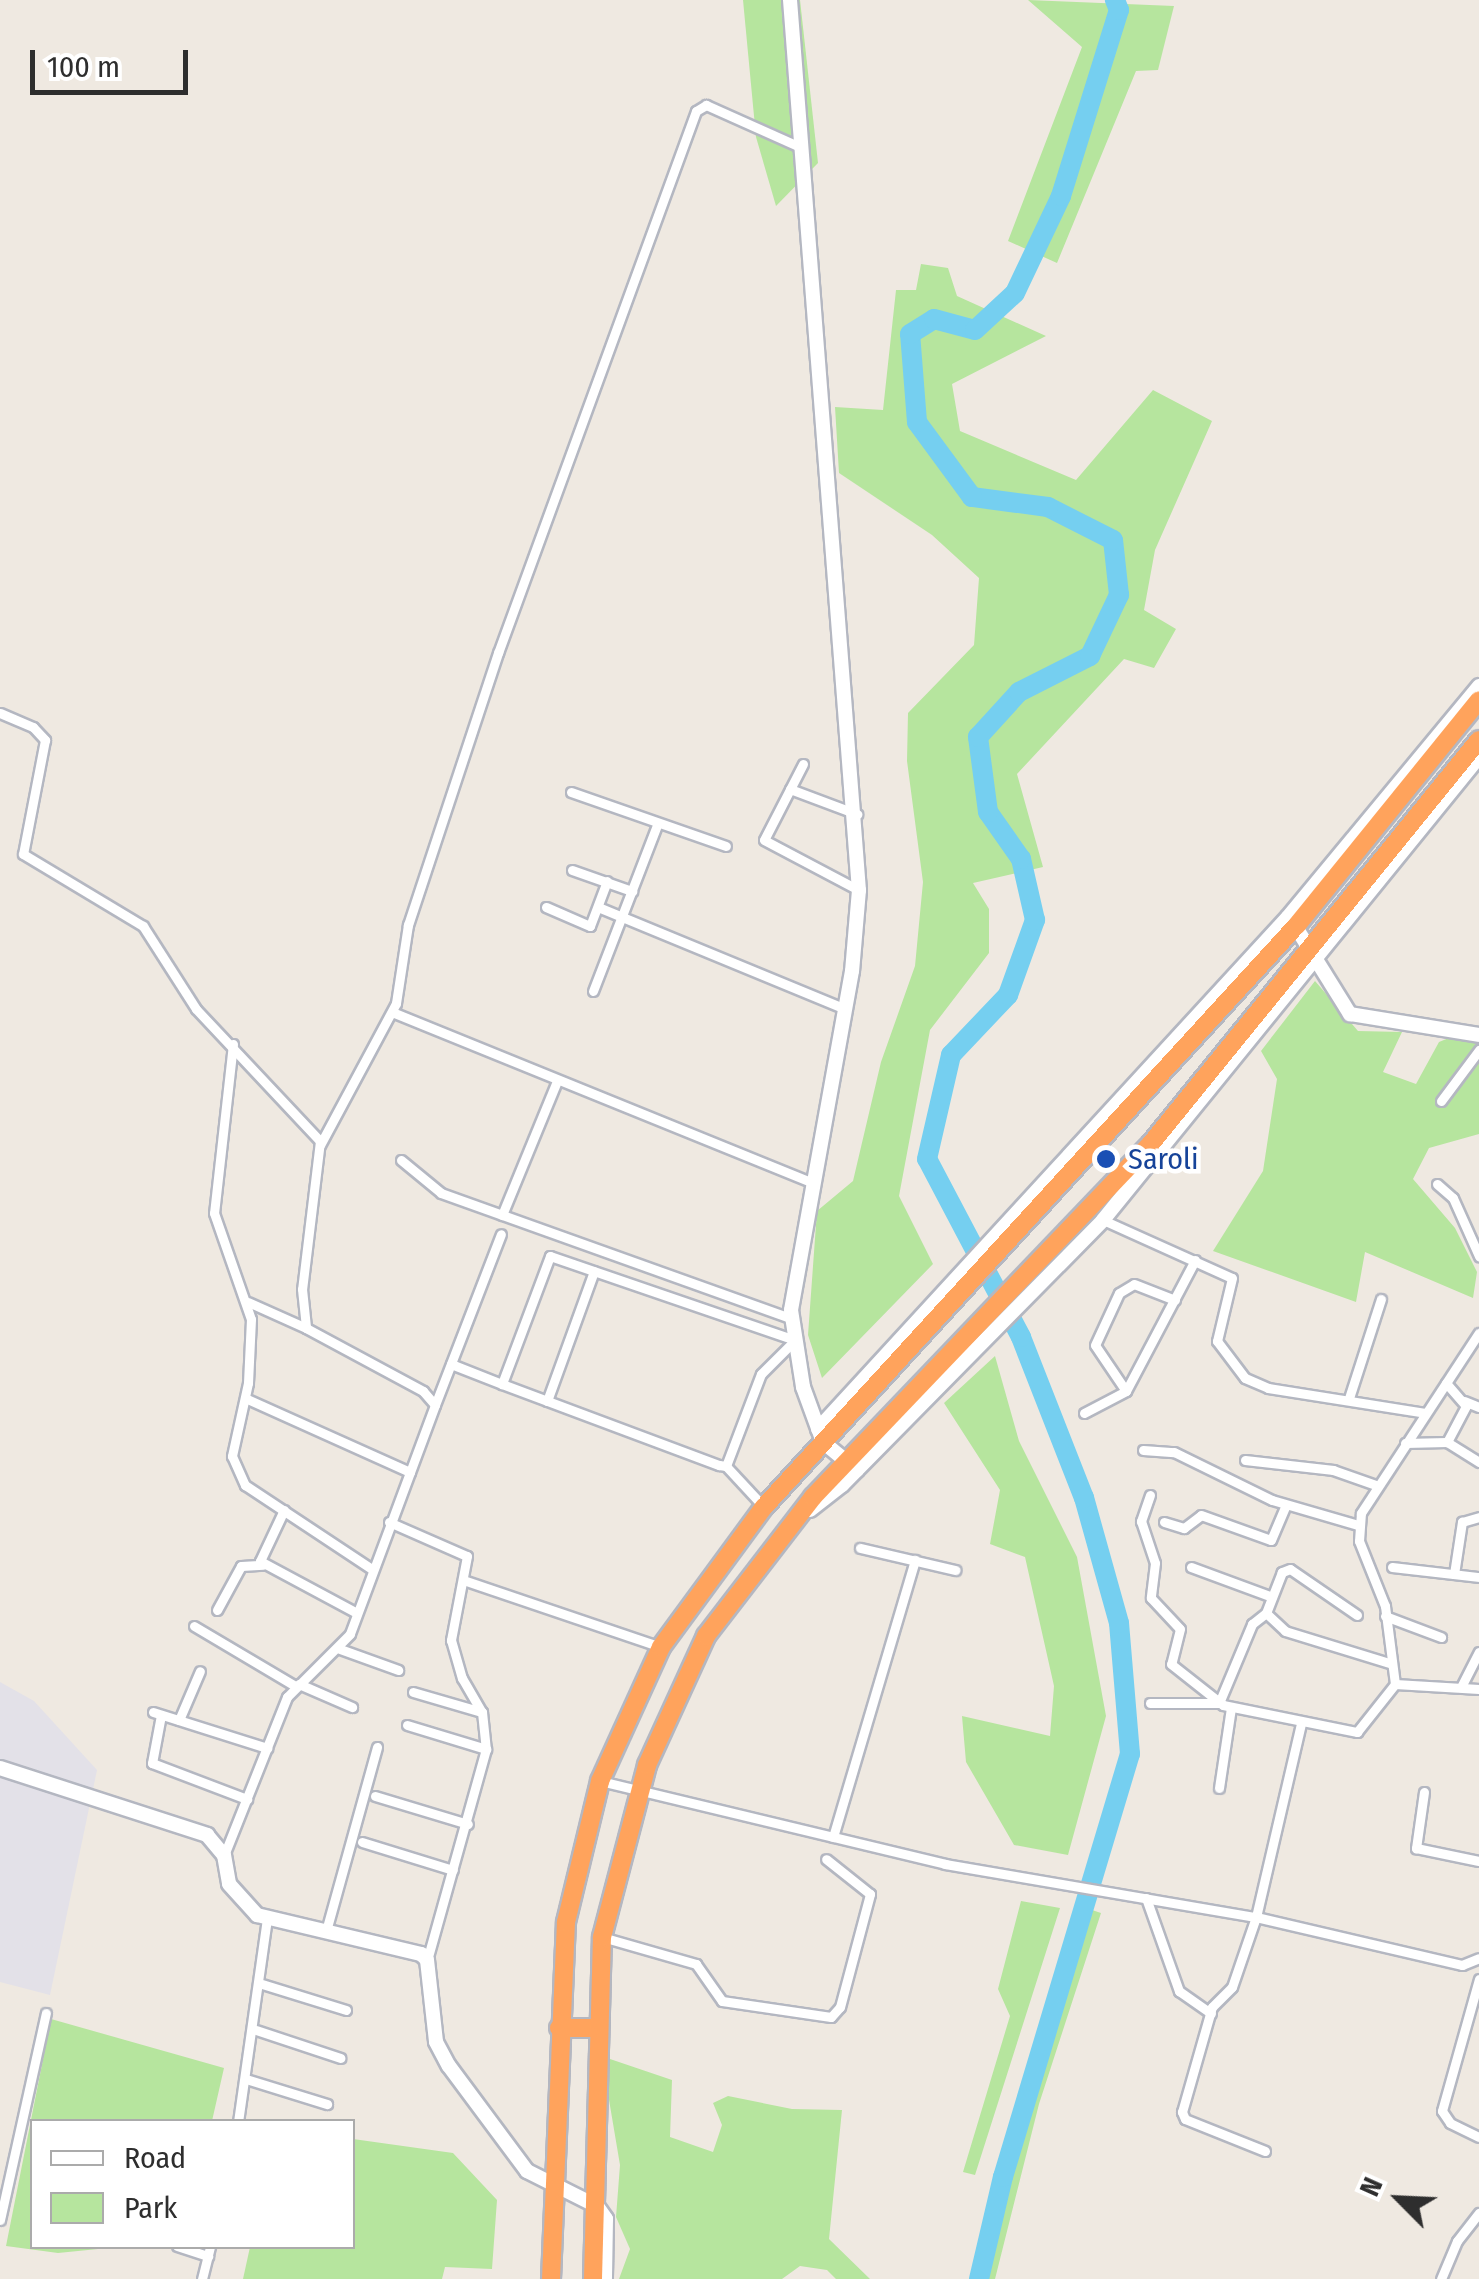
<!DOCTYPE html>
<style>
body{margin:0}
#map{position:relative;width:1479px;height:2279px;overflow:hidden;background:#efe9e1;font-family:"Fira Sans Condensed",sans-serif}
div>[style]{position:absolute}
[style*='--x']{left:calc(var(--x)*1px);top:calc(var(--y)*1px);width:calc(var(--w)*1px);rotate:calc(var(--a)*1deg)}
.industrial>*{inset:0;background:#e3e1e8}
.green>*{inset:0;background:#b6e59e}
.river>*{height:20px;margin:-10px;padding:0 10px;transform-origin:10px;border-radius:10px;background:#75cff0}
.roads{filter:drop-shadow(2px 0 #b4b7c1) drop-shadow(-2px 0 #b4b7c1) drop-shadow(0 2px #b4b7c1) drop-shadow(0 -2px #b4b7c1)}
.street>*{height:9px;margin:-4.5px;padding:0 4.5px;transform-origin:4.5px;border-radius:4.5px;background:#fff}
.secondary>*{height:14px;margin:-7px;padding:0 7px;transform-origin:7px;border-radius:7px;background:#fff}
.highway>*{height:18px;margin:-9px;padding:0 9px;transform-origin:9px;border-radius:9px;background:#ffa35c}
.dots>*{width:28px;height:28px;translate:-50% -50%;box-sizing:border-box;border:5px solid #fff;border-radius:50%}
span{translate:-50% -50%;white-space:nowrap;text-align:center;line-height:1.15;-webkit-text-stroke:9px #fff;paint-order:stroke}
.transit-label{font-size:30px;color:#164399}
.left{translate:0 -50%;text-align:left}
.legend{position:absolute;left:30px;top:2119px;width:325px;height:130px;box-sizing:border-box;background:#fff;border:2px solid #ababab;margin:0;padding:12px 18px;list-style:none;font-size:30px;color:#2e2e2e}
.legend li{display:flex;align-items:center;gap:20px;height:50px}
.legend b{width:50px;border:2px solid #ababab}
.north{position:absolute;left:1349px;top:2149px;width:100px;height:100px;-webkit-text-stroke:8px #fff;paint-order:stroke;rotate:294deg;font-size:28px;font-weight:700;line-height:40px;text-align:center;color:#2e2e2e}
.north::after{content:'';display:block;margin:auto;width:35px;height:45px;background:#2e2e2e;clip-path:polygon(50% 0,100% 100%,50% 72%,0 100%)}
.scale{position:absolute;left:30px;top:50px;width:158px;height:45px;box-sizing:border-box;border:5px solid #2e2e2e;border-top:0;padding-left:12px;font-size:30px;line-height:35px;white-space:nowrap;color:#2e2e2e;-webkit-text-stroke:8px #fff;paint-order:stroke}
</style>
<div id="map">
<div class="industrial">
<div style="clip-path:polygon(0 1682px,34px 1701px,97px 1770px,50px 1995px,0 1982px)"></div>
</div>
<div class="green">
<div style="clip-path:polygon(743px 0,800px 0,818px 163px,776px 206px,756px 137px)"></div>
<div style="clip-path:polygon(1028px 0,1174px 6px,1158px 70px,1136px 71px,1057px 263px,1008px 241px,1082px 47px)"></div>
<div style="clip-path:polygon(921px 264px,948px 268px,957px 296px,1046px 336px,952px 384px,960px 431px,1076px 480px,1153px 390px,1212px 421px,1155px 550px,1144px 610px,1176px 629px,1154px 668px,1124px 659px,1017px 774px,1043px 867px,973px 883px,989px 909px,989px 953px,930px 1030px,899px 1196px,933px 1264px,822px 1378px,808px 1335px,817px 1211px,853px 1181px,881px 1062px,915px 966px,923px 882px,907px 761px,908px 713px,974px 645px,979px 578px,932px 535px,839px 473px,835px 407px,883px 410px,896px 290px,916px 290px)"></div>
<div style="clip-path:polygon(1315px 981px,1358px 1031px,1402px 1032px,1383px 1072px,1416px 1084px,1439px 1042px,1461px 1033px,1479px 1045px,1479px 1134px,1429px 1148px,1413px 1179px,1455px 1228px,1477px 1272px,1473px 1298px,1365px 1252px,1356px 1302px,1213px 1251px,1263px 1171px,1277px 1079px,1261px 1051px)"></div>
<div style="clip-path:polygon(995px 1356px,1019px 1441px,1077px 1557px,1106px 1716px,1068px 1855px,1014px 1845px,966px 1762px,962px 1716px,1050px 1736px,1054px 1686px,1025px 1557px,990px 1544px,1000px 1490px,944px 1403px)"></div>
<div style="clip-path:polygon(1021px 1901px,1060px 1908px,975px 2175px,963px 2172px,1010px 2016px,998px 1989px)"></div>
<div style="clip-path:polygon(1092px 1910px,1101px 1913px,1039px 2104px,995px 2279px,985px 2279px,1017px 2143px)"></div>
<div style="clip-path:polygon(51px 2019px,224px 2068px,212px 2121px,32px 2122px,32px 2246px,98px 2249px,58px 2253px,6px 2246px)"></div>
<div style="clip-path:polygon(610px 2059px,672px 2080px,670px 2137px,713px 2152px,722px 2125px,713px 2103px,728px 2096px,792px 2109px,842px 2110px,829px 2239px,870px 2279px,836px 2279px,827px 2270px,800px 2266px,782px 2279px,619px 2279px,630px 2249px,616px 2217px,620px 2165px,606px 2082px)"></div>
<div style="clip-path:polygon(353px 2139px,453px 2153px,497px 2200px,492px 2269px,445px 2267px,442px 2279px,243px 2279px,250px 2247px,352px 2246px)"></div>
</div>
<div class="river">
<div style="--x:979;--y:2279;--w:105;--a:-76.8"></div>
<div style="--x:1003;--y:2177;--w:442;--a:-73.3"></div>
<div style="--x:1130;--y:1754;--w:131;--a:-94.8"></div>
<div style="--x:1119;--y:1623;--w:130;--a:-105.6"></div>
<div style="--x:1084;--y:1498;--w:173;--a:-111.4"></div>
<div style="--x:1021;--y:1337;--w:201;--a:-117.8"></div>
<div style="--x:927;--y:1159;--w:107;--a:-77"></div>
<div style="--x:951;--y:1055;--w:83;--a:-46.5"></div>
<div style="--x:1008;--y:995;--w:80;--a:-70.2"></div>
<div style="--x:1035;--y:920;--w:63;--a:-102.9"></div>
<div style="--x:1021;--y:859;--w:57;--a:-125.1"></div>
<div style="--x:988;--y:812;--w:76;--a:-97.6"></div>
<div style="--x:978;--y:737;--w:61;--a:-47.7"></div>
<div style="--x:1019;--y:692;--w:80;--a:-26.9"></div>
<div style="--x:1090;--y:656;--w:68;--a:-64.6"></div>
<div style="--x:1119;--y:595;--w:55;--a:-96.2"></div>
<div style="--x:1113;--y:540;--w:73;--a:-153.1"></div>
<div style="--x:1048;--y:507;--w:77;--a:-172.5"></div>
<div style="--x:972;--y:497;--w:93;--a:-126.3"></div>
<div style="--x:917;--y:422;--w:88;--a:-94.5"></div>
<div style="--x:910;--y:334;--w:28;--a:-32"></div>
<div style="--x:934;--y:319;--w:42;--a:15"></div>
<div style="--x:975;--y:330;--w:54;--a:-42.8"></div>
<div style="--x:1015;--y:293;--w:107;--a:-64.6"></div>
<div style="--x:1061;--y:196;--w:195;--a:-72.7"></div>
<div style="--x:1119;--y:10;--w:11;--a:-112"></div>
</div>
<div class="roads">
<div class="street">
<div style="--x:0;--y:713;--w:36;--a:23"></div>
<div style="--x:33;--y:727;--w:18;--a:47"></div>
<div style="--x:45;--y:740;--w:116;--a:100.9"></div>
<div style="--x:23;--y:854;--w:140;--a:31"></div>
<div style="--x:143;--y:926;--w:98;--a:57.4"></div>
<div style="--x:196;--y:1009;--w:181;--a:46.8"></div>
<div style="--x:320;--y:1141;--w:149;--a:96.9"></div>
<div style="--x:302;--y:1289;--w:39;--a:84"></div>
<div style="--x:306;--y:1328;--w:133;--a:28.3"></div>
<div style="--x:423;--y:1391;--w:18;--a:49"></div>
<div style="--x:435;--y:1405;--w:244;--a:110.4"></div>
<div style="--x:350;--y:1634;--w:89;--a:135"></div>
<div style="--x:287;--y:1697;--w:170;--a:111.7"></div>
<div style="--x:803;--y:764;--w:85;--a:117.2"></div>
<div style="--x:764;--y:840;--w:107;--a:27.8"></div>
<div style="--x:790;--y:789;--w:72;--a:20.5"></div>
<div style="--x:571;--y:792;--w:164;--a:19.2"></div>
<div style="--x:572;--y:870;--w:64;--a:19.3"></div>
<div style="--x:546;--y:907;--w:48;--a:23.4"></div>
<div style="--x:590;--y:926;--w:48;--a:-69.3"></div>
<div style="--x:598;--y:907;--w:267;--a:22.4"></div>
<div style="--x:593;--y:991;--w:178;--a:-68.9"></div>
<div style="--x:392;--y:1012;--w:455;--a:22.1"></div>
<div style="--x:233;--y:1044;--w:170;--a:96.4"></div>
<div style="--x:214;--y:1213;--w:112;--a:70.8"></div>
<div style="--x:251;--y:1319;--w:64;--a:92.7"></div>
<div style="--x:248;--y:1383;--w:75;--a:102.4"></div>
<div style="--x:232;--y:1456;--w:32;--a:66"></div>
<div style="--x:245;--y:1485;--w:152;--a:33.5"></div>
<div style="--x:1441;--y:1101;--w:64;--a:-53.3"></div>
<div style="--x:320;--y:1145;--w:161;--a:-61.8"></div>
<div style="--x:396;--y:1003;--w:79;--a:-81.3"></div>
<div style="--x:408;--y:925;--w:287;--a:-71.7"></div>
<div style="--x:498;--y:653;--w:577;--a:-69.93"></div>
<div style="--x:696;--y:111;--w:12;--a:-31"></div>
<div style="--x:706;--y:105;--w:105;--a:24.1"></div>
<div style="--x:401;--y:1160;--w:52;--a:39.5"></div>
<div style="--x:441;--y:1193;--w:373;--a:19.7"></div>
<div style="--x:1437;--y:1184;--w:21;--a:41"></div>
<div style="--x:1453;--y:1198;--w:64;--a:65.9"></div>
<div style="--x:502;--y:1215;--w:145;--a:-67.7"></div>
<div style="--x:1103;--y:1220;--w:141;--a:24.2"></div>
<div style="--x:1232;--y:1278;--w:65;--a:103.4"></div>
<div style="--x:1217;--y:1341;--w:46;--a:52.9"></div>
<div style="--x:1245;--y:1378;--w:25;--a:23"></div>
<div style="--x:1268;--y:1388;--w:159;--a:9"></div>
<div style="--x:248;--y:1302;--w:64;--a:24.1"></div>
<div style="--x:451;--y:1364;--w:55;--a:21.4"></div>
<div style="--x:502;--y:1384;--w:232;--a:20.5"></div>
<div style="--x:719;--y:1465;--w:7;--a:8"></div>
<div style="--x:726;--y:1466;--w:98;--a:-69.2"></div>
<div style="--x:761;--y:1374;--w:48;--a:-45"></div>
<div style="--x:795;--y:1340;--w:259;--a:-161.1"></div>
<div style="--x:550;--y:1256;--w:137;--a:110.6"></div>
<div style="--x:1446;--y:1383;--w:30;--a:49"></div>
<div style="--x:1466;--y:1406;--w:41;--a:117.8"></div>
<div style="--x:1126;--y:1391;--w:55;--a:-124"></div>
<div style="--x:1095;--y:1345;--w:57;--a:-65.2"></div>
<div style="--x:1119;--y:1293;--w:17;--a:-31"></div>
<div style="--x:1134;--y:1284;--w:44;--a:21.3"></div>
<div style="--x:245;--y:1398;--w:181;--a:24.2"></div>
<div style="--x:1349;--y:1398;--w:104;--a:-72.1"></div>
<div style="--x:547;--y:1401;--w:138;--a:-70.1"></div>
<div style="--x:1464;--y:1401;--w:16;--a:22"></div>
<div style="--x:435;--y:1405;--w:183;--a:-68.9"></div>
<div style="--x:1084;--y:1413;--w:47;--a:-27.6"></div>
<div style="--x:1126;--y:1391;--w:148;--a:-62.2"></div>
<div style="--x:1405;--y:1443;--w:42;--a:-1.4"></div>
<div style="--x:1447;--y:1442;--w:38;--a:32"></div>
<div style="--x:1143;--y:1450;--w:31;--a:4"></div>
<div style="--x:1174;--y:1452;--w:109;--a:26.1"></div>
<div style="--x:1272;--y:1500;--w:90;--a:16.2"></div>
<div style="--x:1245;--y:1460;--w:89;--a:6.5"></div>
<div style="--x:1333;--y:1470;--w:46;--a:19.2"></div>
<div style="--x:726;--y:1466;--w:56;--a:47.2"></div>
<div style="--x:1150;--y:1495;--w:28;--a:109"></div>
<div style="--x:1141;--y:1521;--w:44;--a:71.6"></div>
<div style="--x:1155;--y:1563;--w:35;--a:97"></div>
<div style="--x:1151;--y:1598;--w:42;--a:46.9"></div>
<div style="--x:1180;--y:1629;--w:36;--a:104"></div>
<div style="--x:1171;--y:1664;--w:66;--a:38.3"></div>
<div style="--x:1223;--y:1705;--w:137;--a:11.4"></div>
<div style="--x:1357;--y:1732;--w:61;--a:-51.6"></div>
<div style="--x:1395;--y:1684;--w:84;--a:3.4"></div>
<div style="--x:284;--y:1510;--w:56;--a:115.2"></div>
<div style="--x:260;--y:1561;--w:110;--a:28.2"></div>
<div style="--x:389;--y:1522;--w:85;--a:23.6"></div>
<div style="--x:467;--y:1556;--w:86;--a:100.8"></div>
<div style="--x:451;--y:1640;--w:40;--a:74"></div>
<div style="--x:462;--y:1678;--w:39;--a:60"></div>
<div style="--x:482;--y:1712;--w:37;--a:84"></div>
<div style="--x:486;--y:1749;--w:219;--a:105.6"></div>
<div style="--x:1164;--y:1522;--w:21;--a:17"></div>
<div style="--x:1184;--y:1528;--w:21;--a:-37"></div>
<div style="--x:1201;--y:1515;--w:74;--a:19.7"></div>
<div style="--x:1271;--y:1540;--w:38;--a:-67"></div>
<div style="--x:860;--y:1548;--w:98;--a:13"></div>
<div style="--x:1191;--y:1567;--w:86;--a:20.3"></div>
<div style="--x:1392;--y:1567;--w:88;--a:6.6"></div>
<div style="--x:1454;--y:1574;--w:53;--a:-81.3"></div>
<div style="--x:1462;--y:1522;--w:18;--a:-16"></div>
<div style="--x:466;--y:1581;--w:206;--a:18.7"></div>
<div style="--x:217;--y:1610;--w:50;--a:-61.4"></div>
<div style="--x:241;--y:1566;--w:22;--a:-3"></div>
<div style="--x:1357;--y:1615;--w:81;--a:-145.5"></div>
<div style="--x:1290;--y:1569;--w:9;--a:159"></div>
<div style="--x:1282;--y:1572;--w:44;--a:111.3"></div>
<div style="--x:1266;--y:1613;--w:26;--a:43"></div>
<div style="--x:1285;--y:1631;--w:109;--a:17.1"></div>
<div style="--x:1385;--y:1616;--w:60;--a:20.6"></div>
<div style="--x:194;--y:1626;--w:117;--a:30.7"></div>
<div style="--x:340;--y:1649;--w:62;--a:19.9"></div>
<div style="--x:299;--y:1684;--w:58;--a:23.5"></div>
<div style="--x:1395;--y:1684;--w:79;--a:-97.3"></div>
<div style="--x:1385;--y:1606;--w:70;--a:-111.8"></div>
<div style="--x:1359;--y:1541;--w:28;--a:-86"></div>
<div style="--x:1361;--y:1513;--w:215;--a:-56.8"></div>
<div style="--x:1462;--y:1685;--w:37;--a:-63"></div>
<div style="--x:413;--y:1692;--w:72;--a:16.2"></div>
<div style="--x:1150;--y:1703;--w:69;--a:0"></div>
<div style="--x:1219;--y:1703;--w:86;--a:-67.3"></div>
<div style="--x:1252;--y:1624;--w:18;--a:-38"></div>
<div style="--x:153;--y:1712;--w:120;--a:17.5"></div>
<div style="--x:161;--y:1715;--w:49;--a:100.6"></div>
<div style="--x:152;--y:1763;--w:102;--a:20.8"></div>
<div style="--x:179;--y:1720;--w:53;--a:-66.8"></div>
<div style="--x:407;--y:1725;--w:83;--a:16.9"></div>
<div style="--x:600;--y:1781;--w:355;--a:13.5"></div>
<div style="--x:945;--y:1864;--w:315;--a:9.7"></div>
<div style="--x:1256;--y:1917;--w:212;--a:13.1"></div>
<div style="--x:1462;--y:1965;--w:18;--a:-22"></div>
<div style="--x:1219;--y:1788;--w:81;--a:-81.5"></div>
<div style="--x:1424;--y:1792;--w:57;--a:98.1"></div>
<div style="--x:1416;--y:1848;--w:64;--a:11.7"></div>
<div style="--x:375;--y:1796;--w:97;--a:16.8"></div>
<div style="--x:833;--y:1837;--w:289;--a:-73.5"></div>
<div style="--x:362;--y:1842;--w:95;--a:17.1"></div>
<div style="--x:1146;--y:1898;--w:99;--a:70.5"></div>
<div style="--x:1179;--y:1991;--w:39;--a:35"></div>
<div style="--x:326;--y:1931;--w:191;--a:-74.5"></div>
<div style="--x:602;--y:1937;--w:98;--a:16"></div>
<div style="--x:696;--y:1964;--w:45;--a:54.9"></div>
<div style="--x:722;--y:2001;--w:110;--a:8.4"></div>
<div style="--x:831;--y:2017;--w:13;--a:-48"></div>
<div style="--x:840;--y:2007;--w:117;--a:-75.1"></div>
<div style="--x:870;--y:1894;--w:56;--a:-141.5"></div>
<div style="--x:1479;--y:1979;--w:137;--a:105.7"></div>
<div style="--x:1442;--y:2111;--w:14;--a:56"></div>
<div style="--x:1450;--y:2123;--w:32;--a:26"></div>
<div style="--x:262;--y:1984;--w:88;--a:17.2"></div>
<div style="--x:256;--y:2030;--w:89;--a:18.4"></div>
<div style="--x:246;--y:2079;--w:85;--a:17.2"></div>
<div style="--x:238;--y:2122;--w:207;--a:-81.9"></div>
<div style="--x:1265;--y:2151;--w:86;--a:-158.2"></div>
<div style="--x:1185;--y:2119;--w:8;--a:-113"></div>
<div style="--x:1182;--y:2112;--w:109;--a:-74.1"></div>
<div style="--x:1212;--y:2007;--w:28;--a:-45"></div>
<div style="--x:1232;--y:1987;--w:74;--a:-71.1"></div>
<div style="--x:1256;--y:1917;--w:198;--a:-76.9"></div>
<div style="--x:0;--y:2220;--w:212;--a:-77.5"></div>
<div style="--x:177;--y:2246;--w:33;--a:18"></div>
<div style="--x:202;--y:2279;--w:34;--a:-76"></div>
<div style="--x:1441;--y:2279;--w:41;--a:-67.2"></div>
<div style="--x:1457;--y:2241;--w:36;--a:-52"></div>
</div>
<div class="secondary">
<div style="--x:790;--y:0;--w:893;--a:85.57"></div>
<div style="--x:859;--y:890;--w:81;--a:94.9"></div>
<div style="--x:852;--y:971;--w:344;--a:100.2"></div>
<div style="--x:791;--y:1310;--w:78;--a:81.1"></div>
<div style="--x:803;--y:1387;--w:59;--a:70"></div>
<div style="--x:823;--y:1442;--w:44;--a:39.5"></div>
<div style="--x:1292;--y:921;--w:110;--a:58.1"></div>
<div style="--x:1350;--y:1014;--w:131;--a:9.2"></div>
<div style="--x:818;--y:1429;--w:695;--a:-47.45"></div>
<div style="--x:1288;--y:917;--w:300;--a:-50.4"></div>
<div style="--x:810;--y:1510;--w:41;--a:-38"></div>
<div style="--x:842;--y:1485;--w:372;--a:-45.4"></div>
<div style="--x:1103;--y:1220;--w:596;--a:-50.92"></div>
<div style="--x:0;--y:1768;--w:218;--a:17.9"></div>
<div style="--x:207;--y:1835;--w:26;--a:50"></div>
<div style="--x:224;--y:1855;--w:29;--a:80"></div>
<div style="--x:229;--y:1884;--w:42;--a:47.9"></div>
<div style="--x:257;--y:1915;--w:169;--a:13.4"></div>
<div style="--x:421;--y:1954;--w:8;--a:45"></div>
<div style="--x:427;--y:1960;--w:82;--a:83.7"></div>
<div style="--x:436;--y:2042;--w:27;--a:62"></div>
<div style="--x:449;--y:2066;--w:131;--a:53.4"></div>
<div style="--x:527;--y:2171;--w:78;--a:26.6"></div>
<div style="--x:597;--y:2206;--w:16;--a:55"></div>
<div style="--x:606;--y:2219;--w:60;--a:91"></div>
</div>
<div class="highway">
<div style="--x:559;--y:2028;--w:40;--a:0"></div>
<div style="--x:551;--y:2279;--w:357;--a:-87.6"></div>
<div style="--x:566;--y:1922;--w:145;--a:-76.4"></div>
<div style="--x:600;--y:1781;--w:147;--a:-65.5"></div>
<div style="--x:661;--y:1647;--w:174;--a:-53.7"></div>
<div style="--x:764;--y:1507;--w:789;--a:-47.52"></div>
<div style="--x:1297;--y:925;--w:289;--a:-51"></div>
<div style="--x:593;--y:2279;--w:342;--a:-88.5"></div>
<div style="--x:602;--y:1937;--w:178;--a:-75.3"></div>
<div style="--x:647;--y:1765;--w:142;--a:-65.4"></div>
<div style="--x:706;--y:1636;--w:175;--a:-52.4"></div>
<div style="--x:813;--y:1497;--w:486;--a:-46.3"></div>
<div style="--x:1149;--y:1146;--w:523;--a:-50.9"></div>
</div>
</div>
<div class="dots">
<div style="left:1106px;top:1159px;background:#1a4fb4"></div>
</div>
<div class="transit-label">
<span class="left" style="left:1128px;top:1159px">Saroli</span>
</div>
<ul class="legend">
<li><b style="height:12px;background:#fff"></b>Road</li>
<li><b style="height:28px;background:#b6e59e"></b>Park</li>
</ul>
<div class="north">N</div>
<div class="scale">100 m</div>
</div>
